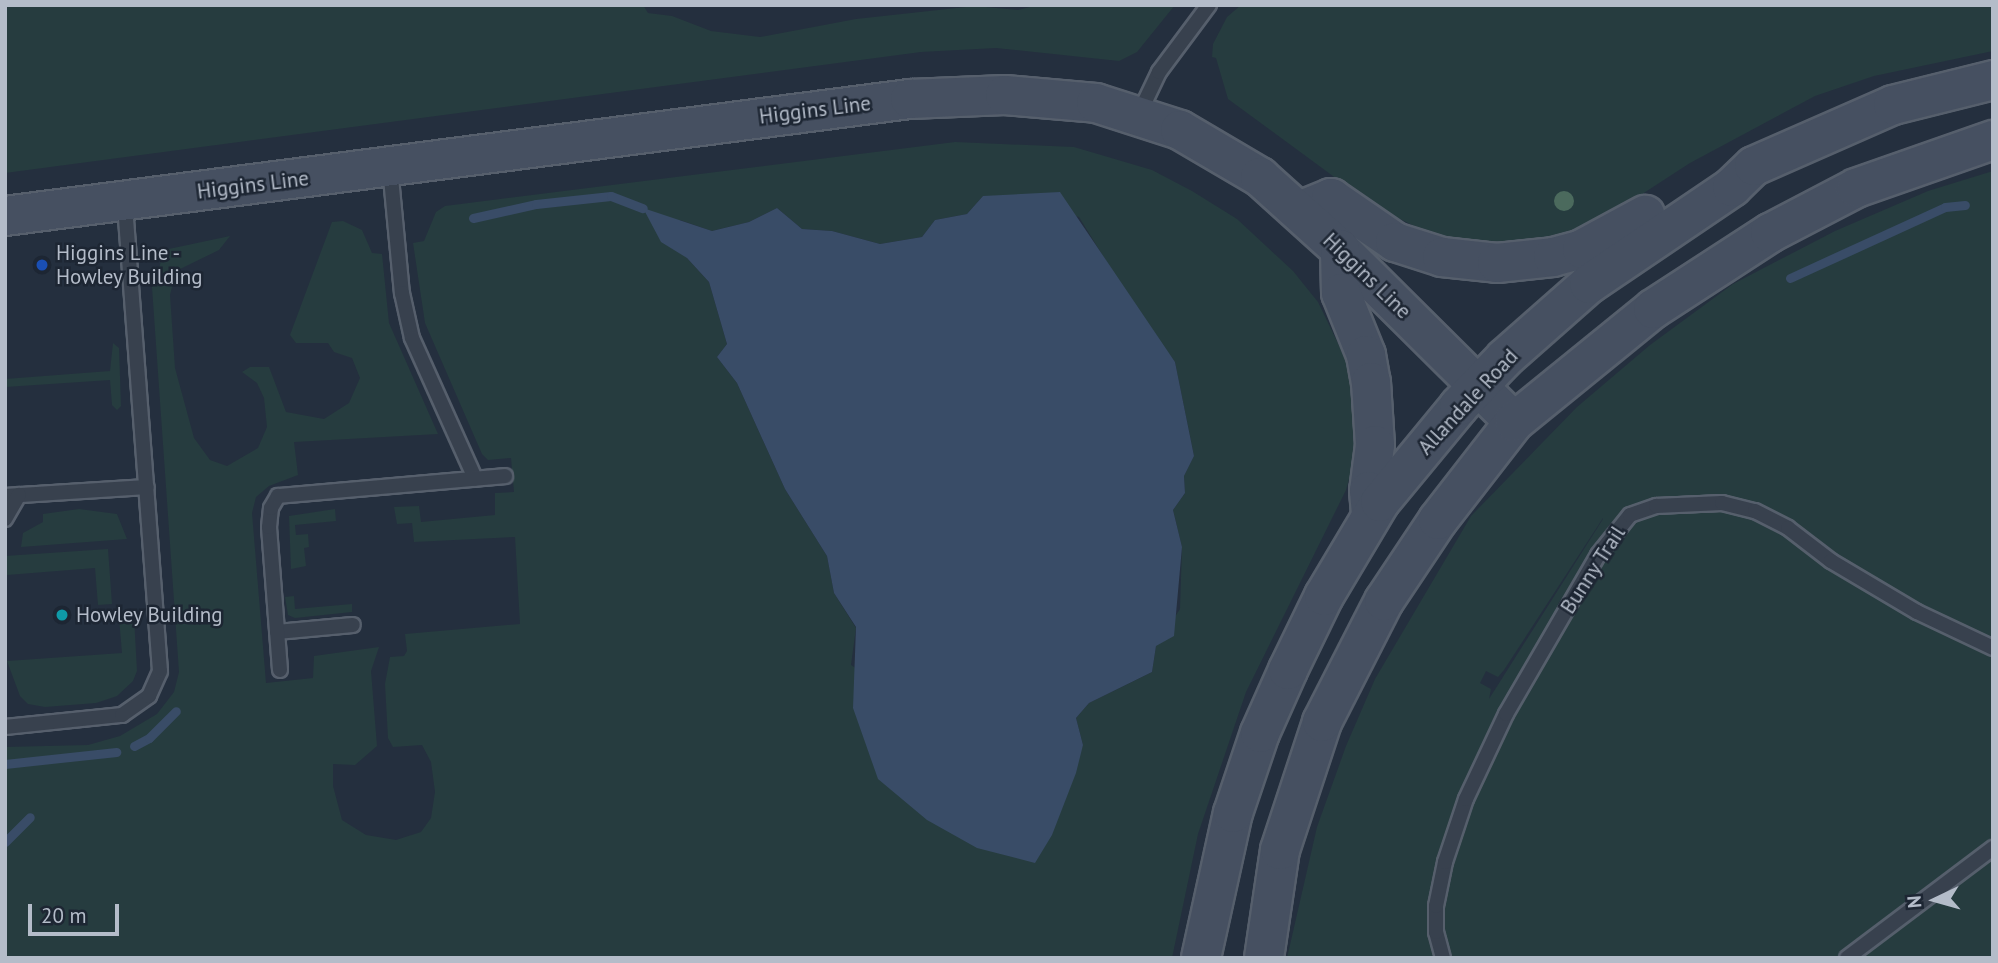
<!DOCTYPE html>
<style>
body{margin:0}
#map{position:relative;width:1998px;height:963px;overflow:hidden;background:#242f3e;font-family:"PT Sans",sans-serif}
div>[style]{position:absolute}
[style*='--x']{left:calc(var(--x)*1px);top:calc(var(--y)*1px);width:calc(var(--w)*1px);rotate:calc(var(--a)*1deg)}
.green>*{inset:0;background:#263c3f}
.water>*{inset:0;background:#394c67}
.stream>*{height:9px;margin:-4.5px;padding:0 4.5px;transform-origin:4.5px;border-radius:4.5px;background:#394c67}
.roads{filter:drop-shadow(2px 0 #565f6c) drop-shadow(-2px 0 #565f6c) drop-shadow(0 2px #565f6c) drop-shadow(0 -2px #565f6c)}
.lane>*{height:14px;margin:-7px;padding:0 7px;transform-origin:7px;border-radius:7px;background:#38414e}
.secondary>*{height:38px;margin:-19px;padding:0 19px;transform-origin:19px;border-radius:19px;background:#465061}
.trees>*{width:20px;height:20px;margin:-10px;border-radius:50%;background:#4b6a5d}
.dots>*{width:19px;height:19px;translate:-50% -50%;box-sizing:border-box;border:4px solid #1d2633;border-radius:50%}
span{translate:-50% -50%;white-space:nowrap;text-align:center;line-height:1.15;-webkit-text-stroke:5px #1d2633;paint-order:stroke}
.street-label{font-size:21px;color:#b4bcc9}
.poi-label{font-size:21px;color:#b4bcc9}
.left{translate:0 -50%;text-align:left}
.frame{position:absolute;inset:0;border:7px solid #b4bcc9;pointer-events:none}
.north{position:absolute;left:1900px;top:865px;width:70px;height:70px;-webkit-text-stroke:5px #1d2633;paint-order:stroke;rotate:265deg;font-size:19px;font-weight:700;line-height:28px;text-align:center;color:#b4bcc9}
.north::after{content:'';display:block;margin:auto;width:24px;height:32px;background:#b4bcc9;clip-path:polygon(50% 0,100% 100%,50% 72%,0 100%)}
.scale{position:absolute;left:28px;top:904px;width:91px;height:32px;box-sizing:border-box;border:4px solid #b4bcc9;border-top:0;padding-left:9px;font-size:21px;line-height:24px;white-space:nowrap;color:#b4bcc9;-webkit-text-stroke:5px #1d2633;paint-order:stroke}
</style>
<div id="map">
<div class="green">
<div style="clip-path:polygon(5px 5px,643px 5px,648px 13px,672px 16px,711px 31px,760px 37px,856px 19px,975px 6px,1018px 10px,1038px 5px,1175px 5px,1137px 52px,1119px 61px,996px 48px,921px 52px,5px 173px)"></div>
<div style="clip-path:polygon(1241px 5px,1993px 5px,1993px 51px,1874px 76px,1815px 96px,1690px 163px,1596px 224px,1558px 239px,1475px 244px,1431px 234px,1375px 207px,1228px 99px,1216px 58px,1212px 57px,1213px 44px,1227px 17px)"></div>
<div style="clip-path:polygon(evenodd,955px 142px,1074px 147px,1152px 170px,1192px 191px,1237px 219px,1293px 271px,1318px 302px,1347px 362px,1356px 407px,1355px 457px,1346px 490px,1246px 692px,1198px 834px,1172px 958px,5px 958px,5px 747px,88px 745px,120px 736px,157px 714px,174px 692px,179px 672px,151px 273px,158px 272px,164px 250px,230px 236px,219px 250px,176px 271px,170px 295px,175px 368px,194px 438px,210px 460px,227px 466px,258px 448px,267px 427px,264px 398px,257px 383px,242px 372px,250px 367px,269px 367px,286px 412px,324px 419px,349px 403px,360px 378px,352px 358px,334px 352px,328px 343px,296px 343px,290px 335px,332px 222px,343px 221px,362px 230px,372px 253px,382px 254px,389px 323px,438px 434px,294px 442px,298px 475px,269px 486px,256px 497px,252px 513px,266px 683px,313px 678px,314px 656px,379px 647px,371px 671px,377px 746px,355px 765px,333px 764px,333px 786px,342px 820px,366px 835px,396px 840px,421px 832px,431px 818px,435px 792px,431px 762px,422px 745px,393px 747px,388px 738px,385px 684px,390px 657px,404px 656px,407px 651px,405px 634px,520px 624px,515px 537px,414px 542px,412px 523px,397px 524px,394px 507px,419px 506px,421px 522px,495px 515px,495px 493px,514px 492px,511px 458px,488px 460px,482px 454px,425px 323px,413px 243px,424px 241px,436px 212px,445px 206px,955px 142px,983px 196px,1005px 196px,1079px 217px,1145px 324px,1175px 362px,1194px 456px,1184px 476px,1185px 493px,1173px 510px,1182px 547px,1180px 609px,1156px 646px,1152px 672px,1089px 703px,1076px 718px,1083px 745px,1063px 800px,851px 665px,856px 628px,834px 593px,827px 556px,785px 489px,737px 383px,717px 357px,727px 344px,709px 282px,687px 258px,680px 220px,712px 231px,749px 222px,777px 208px,802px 229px,832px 231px,880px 244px,922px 237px,935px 220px,967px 214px,983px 196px)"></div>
<div style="clip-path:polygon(evenodd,1993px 171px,1993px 958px,1287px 958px,1317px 827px,1346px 746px,1375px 679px,1471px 516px,1577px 407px,1650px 345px,1733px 284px,1835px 231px,1928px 191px,1993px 171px,1603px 518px,1603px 519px,1489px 699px,1491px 689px,1480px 683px,1486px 671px,1498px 677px,1504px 670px,1603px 518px)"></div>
<div style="clip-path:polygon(113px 343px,119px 348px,121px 406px,117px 410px,112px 405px,110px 380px,5px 387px,5px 379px,110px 371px)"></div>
<div style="clip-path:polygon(79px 509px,117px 514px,127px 539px,21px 547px,23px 533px,43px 522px,43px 514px)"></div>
<div style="clip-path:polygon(335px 509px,336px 521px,295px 525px,296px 535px,308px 534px,309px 547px,304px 548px,306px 566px,291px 569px,289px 516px)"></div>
<div style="clip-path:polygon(108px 549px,112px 604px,98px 605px,95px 568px,7px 575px,5px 580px,5px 556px)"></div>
<div style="clip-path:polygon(294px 596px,295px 609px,352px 604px,352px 612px,295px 618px,288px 615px,285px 597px)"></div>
<div style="clip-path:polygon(134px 617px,137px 671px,133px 681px,117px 696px,96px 703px,45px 707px,28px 704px,20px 696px,7px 661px,122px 653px,119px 618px)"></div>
</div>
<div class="water">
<div style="clip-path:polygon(1060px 192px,1175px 362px,1194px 456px,1184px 476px,1185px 493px,1173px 510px,1182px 547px,1174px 636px,1156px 646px,1152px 672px,1089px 703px,1076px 718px,1083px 745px,1076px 773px,1052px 835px,1035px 863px,977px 848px,927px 820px,878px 779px,853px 708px,856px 627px,834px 593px,827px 556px,785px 489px,737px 383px,717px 357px,727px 344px,709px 282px,687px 258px,661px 242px,643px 208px,712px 231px,749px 222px,777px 208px,802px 229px,832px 231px,880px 244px,922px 237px,935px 220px,967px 214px,983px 196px)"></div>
</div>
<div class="stream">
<div style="--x:473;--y:218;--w:65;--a:-12.5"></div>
<div style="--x:536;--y:204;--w:75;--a:-6.1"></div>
<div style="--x:611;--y:196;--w:34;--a:21"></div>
<div style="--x:1790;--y:278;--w:170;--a:-24.6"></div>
<div style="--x:1945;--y:207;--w:20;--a:-6"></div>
<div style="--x:134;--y:746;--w:17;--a:-28"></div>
<div style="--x:149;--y:738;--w:38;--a:-45"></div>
<div style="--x:5;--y:764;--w:112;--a:-6.2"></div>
<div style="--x:5;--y:842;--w:35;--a:-45"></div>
</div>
<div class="roads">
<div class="lane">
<div style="--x:1139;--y:114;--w:47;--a:-64.5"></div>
<div style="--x:1159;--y:72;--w:84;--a:-53.3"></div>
<div style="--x:390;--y:167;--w:127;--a:84.6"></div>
<div style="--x:402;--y:293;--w:46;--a:77.5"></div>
<div style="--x:412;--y:338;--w:154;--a:65.8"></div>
<div style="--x:5;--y:496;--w:142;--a:-3.6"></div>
<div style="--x:5;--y:519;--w:28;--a:-60"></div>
<div style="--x:277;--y:632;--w:76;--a:-5.3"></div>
<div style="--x:280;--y:670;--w:143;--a:-94.4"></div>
<div style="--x:269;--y:527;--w:19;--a:-84"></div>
<div style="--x:271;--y:508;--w:14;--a:-60"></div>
<div style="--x:278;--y:496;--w:228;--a:-5"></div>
<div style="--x:5;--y:727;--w:118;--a:-5.9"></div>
<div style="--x:122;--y:715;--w:33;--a:-35"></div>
<div style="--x:149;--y:696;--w:27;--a:-66"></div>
<div style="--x:160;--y:671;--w:471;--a:-94.3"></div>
<div style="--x:1443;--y:958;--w:27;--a:-105"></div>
<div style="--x:1436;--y:932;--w:26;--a:-90"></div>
<div style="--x:1436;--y:906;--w:45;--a:-78.4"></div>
<div style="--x:1445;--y:862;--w:66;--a:-71.6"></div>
<div style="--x:1466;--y:799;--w:94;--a:-64.8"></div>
<div style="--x:1506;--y:714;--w:184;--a:-59.9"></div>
<div style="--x:1598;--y:555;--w:51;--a:-51.3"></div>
<div style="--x:1630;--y:515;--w:28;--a:-19"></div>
<div style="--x:1656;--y:506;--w:66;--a:-2.6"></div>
<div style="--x:1722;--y:503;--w:34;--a:14"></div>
<div style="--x:1755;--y:511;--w:37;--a:27"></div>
<div style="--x:1788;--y:528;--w:54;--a:37.5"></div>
<div style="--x:1831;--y:561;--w:100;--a:30.7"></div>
<div style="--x:1917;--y:612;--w:84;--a:25.3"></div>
<div style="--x:1847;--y:958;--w:183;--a:-37"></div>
</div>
<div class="secondary">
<div style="--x:1299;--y:211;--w:35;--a:-22"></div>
<div style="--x:1331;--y:198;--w:78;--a:34.5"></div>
<div style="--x:1395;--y:242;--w:49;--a:17.7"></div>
<div style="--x:1442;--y:257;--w:55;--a:6.2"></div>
<div style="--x:1497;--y:263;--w:56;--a:-6.1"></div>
<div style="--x:1553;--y:257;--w:30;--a:-15"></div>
<div style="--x:1582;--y:249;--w:72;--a:-28.4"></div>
<div style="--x:5;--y:216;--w:913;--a:-7.37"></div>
<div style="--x:910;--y:99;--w:95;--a:-2.4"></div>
<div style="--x:1005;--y:95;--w:91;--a:5"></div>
<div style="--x:1096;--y:103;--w:88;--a:17.8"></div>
<div style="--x:1180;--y:130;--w:93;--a:30.4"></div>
<div style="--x:1260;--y:177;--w:108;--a:42"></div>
<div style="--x:1340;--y:249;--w:245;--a:44.8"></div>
<div style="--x:1340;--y:249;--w:44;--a:88.7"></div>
<div style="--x:1341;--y:293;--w:67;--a:68"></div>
<div style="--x:1366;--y:355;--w:27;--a:80"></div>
<div style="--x:1371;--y:382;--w:63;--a:86.4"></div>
<div style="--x:1375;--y:445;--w:46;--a:97.4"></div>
<div style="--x:1369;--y:491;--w:25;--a:85"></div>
<div style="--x:1201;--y:958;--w:148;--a:-77.6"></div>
<div style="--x:1233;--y:813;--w:84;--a:-71.4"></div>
<div style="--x:1260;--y:733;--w:69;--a:-66"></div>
<div style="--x:1288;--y:670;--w:82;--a:-64.1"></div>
<div style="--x:1324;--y:596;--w:109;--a:-59.2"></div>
<div style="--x:1380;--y:502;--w:124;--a:-50.5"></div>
<div style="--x:1459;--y:406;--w:66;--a:-46.2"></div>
<div style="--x:1505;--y:358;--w:112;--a:-41.4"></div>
<div style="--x:1589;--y:284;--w:173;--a:-34.1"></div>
<div style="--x:1732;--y:187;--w:30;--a:-44"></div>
<div style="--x:1754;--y:166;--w:152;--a:-23.7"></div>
<div style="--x:1893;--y:105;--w:103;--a:-14"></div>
<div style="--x:1264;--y:958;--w:109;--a:-81.6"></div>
<div style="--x:1280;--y:850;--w:135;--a:-71.8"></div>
<div style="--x:1322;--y:722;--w:136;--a:-62.9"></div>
<div style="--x:1384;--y:601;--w:97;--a:-56.3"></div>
<div style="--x:1438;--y:520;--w:124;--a:-52.2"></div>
<div style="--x:1514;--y:422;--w:179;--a:-39.1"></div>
<div style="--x:1653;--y:309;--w:140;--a:-33"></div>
<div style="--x:1770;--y:233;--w:97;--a:-27.6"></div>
<div style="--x:1856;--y:188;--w:145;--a:-19.3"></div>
</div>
</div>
<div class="trees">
<div style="left:1564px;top:201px"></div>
</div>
<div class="dots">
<div style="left:42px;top:265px;background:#1a4fb4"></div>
<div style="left:62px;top:615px;background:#0f9aa8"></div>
</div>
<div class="street-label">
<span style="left:815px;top:110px;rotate:-7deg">Higgins Line</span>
<span style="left:253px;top:185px;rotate:-7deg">Higgins Line</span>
<span style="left:1367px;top:276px;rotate:44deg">Higgins Line</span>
<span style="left:1468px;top:402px;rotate:-47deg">Allandale Road</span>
<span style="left:1593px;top:570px;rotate:-57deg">Bunny Trail</span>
</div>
<div class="poi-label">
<span class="left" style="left:56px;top:265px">Higgins Line -<br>Howley Building</span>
<span class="left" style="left:76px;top:615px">Howley Building</span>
</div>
<div class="frame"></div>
<div class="north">N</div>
<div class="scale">20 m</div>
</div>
